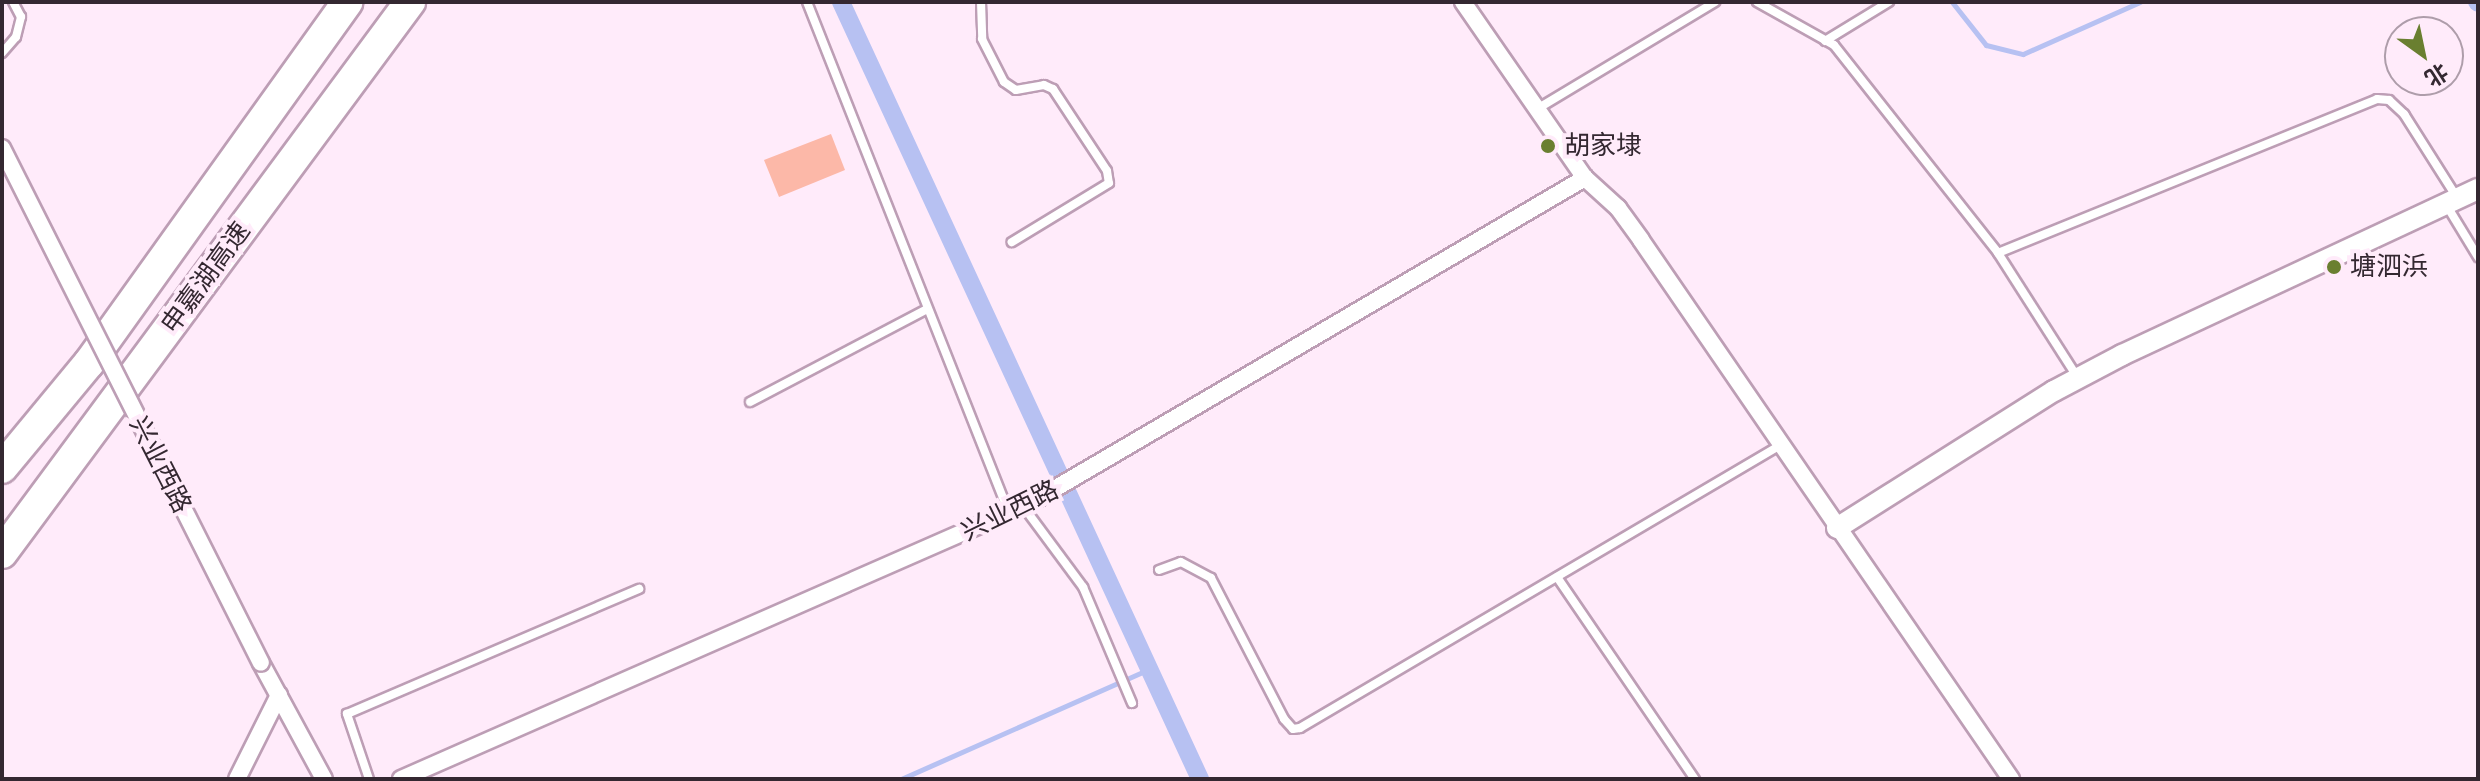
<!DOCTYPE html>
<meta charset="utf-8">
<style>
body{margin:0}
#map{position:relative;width:2480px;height:781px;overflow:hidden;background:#ffebfa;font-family:"Roboto Condensed","Noto Sans SC",sans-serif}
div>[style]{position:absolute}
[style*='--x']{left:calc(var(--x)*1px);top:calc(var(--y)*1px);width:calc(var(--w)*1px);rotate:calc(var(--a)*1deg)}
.green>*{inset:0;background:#fcb8a8}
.stream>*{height:5px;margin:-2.5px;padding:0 2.5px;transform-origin:2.5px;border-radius:2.5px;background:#b7c1f2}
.canal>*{height:18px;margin:-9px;padding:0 9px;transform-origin:9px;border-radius:9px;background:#b7c1f2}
.roads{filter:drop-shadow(2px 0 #bd9eb5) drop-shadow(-2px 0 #bd9eb5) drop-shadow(0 2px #bd9eb5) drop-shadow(0 -2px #bd9eb5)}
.service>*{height:8px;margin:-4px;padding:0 4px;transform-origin:4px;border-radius:4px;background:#fff}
.minor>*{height:16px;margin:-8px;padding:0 8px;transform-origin:8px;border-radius:8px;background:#fff}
.tertiary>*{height:20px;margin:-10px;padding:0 10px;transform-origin:10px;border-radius:10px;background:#fff}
.motorway>*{height:30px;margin:-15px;padding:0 15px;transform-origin:15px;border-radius:15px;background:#fff}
.bridges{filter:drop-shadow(2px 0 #bd9eb5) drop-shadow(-2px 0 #bd9eb5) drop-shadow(0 2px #bd9eb5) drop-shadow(0 -2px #bd9eb5)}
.minor-bridge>*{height:16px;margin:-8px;padding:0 8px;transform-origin:8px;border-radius:8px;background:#fff}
.dots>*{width:22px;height:22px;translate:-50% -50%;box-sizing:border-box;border:4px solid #ffebfa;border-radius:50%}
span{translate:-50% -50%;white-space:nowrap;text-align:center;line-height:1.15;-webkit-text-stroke:8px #ffebfa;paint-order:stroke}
.poi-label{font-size:26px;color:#342831}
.left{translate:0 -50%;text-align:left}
.street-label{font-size:26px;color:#342831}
.frame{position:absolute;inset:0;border:4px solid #342831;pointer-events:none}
.north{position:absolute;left:2384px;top:16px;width:80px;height:80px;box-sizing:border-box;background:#ffebfa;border:2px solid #ae9daa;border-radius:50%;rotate:147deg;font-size:22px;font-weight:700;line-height:32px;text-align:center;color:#342831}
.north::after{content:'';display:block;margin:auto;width:28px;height:36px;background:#6a7f30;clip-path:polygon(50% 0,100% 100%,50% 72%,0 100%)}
</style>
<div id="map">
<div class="green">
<div style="clip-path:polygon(831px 134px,845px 170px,779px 197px,764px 160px)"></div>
</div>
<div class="stream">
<div style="--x:1952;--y:2;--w:55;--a:51.7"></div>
<div style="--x:1986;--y:45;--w:38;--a:14"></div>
<div style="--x:2023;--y:54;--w:128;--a:-24"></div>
<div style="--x:901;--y:779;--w:271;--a:-23.9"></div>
</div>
<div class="canal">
<div style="--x:841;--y:2;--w:856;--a:65.2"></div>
<div style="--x:2477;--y:2;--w:1;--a:45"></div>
</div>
<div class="roads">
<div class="service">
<div style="--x:807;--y:2;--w:549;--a:68.43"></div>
<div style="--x:981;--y:2;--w:37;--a:88"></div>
<div style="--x:982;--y:39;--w:48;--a:62.9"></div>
<div style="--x:1004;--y:82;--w:14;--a:34"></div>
<div style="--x:1016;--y:90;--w:28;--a:-10"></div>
<div style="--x:1044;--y:85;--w:10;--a:24"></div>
<div style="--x:1053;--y:89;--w:98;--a:56.6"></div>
<div style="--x:1107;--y:171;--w:12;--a:81"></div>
<div style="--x:1109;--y:183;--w:114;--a:148.7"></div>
<div style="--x:1757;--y:2;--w:88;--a:29.2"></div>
<div style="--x:1834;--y:45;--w:265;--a:51.7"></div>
<div style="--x:1998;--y:253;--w:148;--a:57.4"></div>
<div style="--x:1825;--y:41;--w:75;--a:-31.4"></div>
<div style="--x:2;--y:53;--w:21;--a:-49"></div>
<div style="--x:16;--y:37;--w:21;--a:-76"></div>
<div style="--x:21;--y:17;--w:17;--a:-118"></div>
<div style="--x:1537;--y:109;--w:208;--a:-31"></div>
<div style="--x:2447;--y:206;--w:60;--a:58.7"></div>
<div style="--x:1998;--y:253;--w:409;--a:-22.1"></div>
<div style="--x:2377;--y:99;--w:12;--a:5"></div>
<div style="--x:2389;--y:100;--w:21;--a:43"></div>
<div style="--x:2404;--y:114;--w:101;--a:57.6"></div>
<div style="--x:750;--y:402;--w:198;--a:-27.7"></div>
<div style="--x:1023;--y:506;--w:101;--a:53.5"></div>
<div style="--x:1083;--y:587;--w:126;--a:67.1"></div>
<div style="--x:1159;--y:570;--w:23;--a:-20"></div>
<div style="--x:1181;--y:562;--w:34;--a:28"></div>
<div style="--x:1211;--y:578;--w:159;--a:62.6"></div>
<div style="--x:1284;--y:719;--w:13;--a:48"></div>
<div style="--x:1293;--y:729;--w:7;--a:-8"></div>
<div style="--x:1300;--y:728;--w:556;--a:-30.49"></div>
<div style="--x:1557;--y:577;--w:245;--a:55.7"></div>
<div style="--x:369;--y:779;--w:69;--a:-108.7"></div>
<div style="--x:347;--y:714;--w:318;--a:-23.2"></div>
</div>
<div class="minor">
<div style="--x:1463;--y:2;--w:214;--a:55.3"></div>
<div style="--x:1585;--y:178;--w:45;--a:42.3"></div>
<div style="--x:1618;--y:208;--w:39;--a:54"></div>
<div style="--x:1641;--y:240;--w:654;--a:55.53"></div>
<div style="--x:261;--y:663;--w:132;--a:61.5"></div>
<div style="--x:237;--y:779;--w:94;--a:-63.4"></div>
<div style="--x:401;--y:779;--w:689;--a:-23.7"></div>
<div style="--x:1032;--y:502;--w:641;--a:-30.37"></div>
</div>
<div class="tertiary">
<div style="--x:1837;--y:528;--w:257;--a:-32.3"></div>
<div style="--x:2054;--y:391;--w:77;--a:-27.9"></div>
<div style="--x:2122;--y:355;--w:393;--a:-25"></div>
</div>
<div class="motorway">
<div style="--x:2;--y:468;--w:136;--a:-50.4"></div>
<div style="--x:89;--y:363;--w:444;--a:-54.4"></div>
<div style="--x:2;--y:553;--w:686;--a:-53.48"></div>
</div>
</div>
<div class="bridges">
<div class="minor-bridge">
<div style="--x:2;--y:148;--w:576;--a:63.3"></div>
</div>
</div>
<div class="dots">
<div style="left:1548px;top:146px;background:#6a7f30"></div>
<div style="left:2334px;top:267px;background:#6a7f30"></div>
</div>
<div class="poi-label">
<span class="left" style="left:1564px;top:146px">胡家埭</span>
<span class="left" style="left:2350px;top:267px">塘泗浜</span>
</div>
<div class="street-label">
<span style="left:206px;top:278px;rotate:-54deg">申嘉湖高速</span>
<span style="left:160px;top:465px;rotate:63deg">兴业西路</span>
<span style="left:1010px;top:511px;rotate:-26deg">兴业西路</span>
</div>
<div class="frame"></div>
<div class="north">北</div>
</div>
